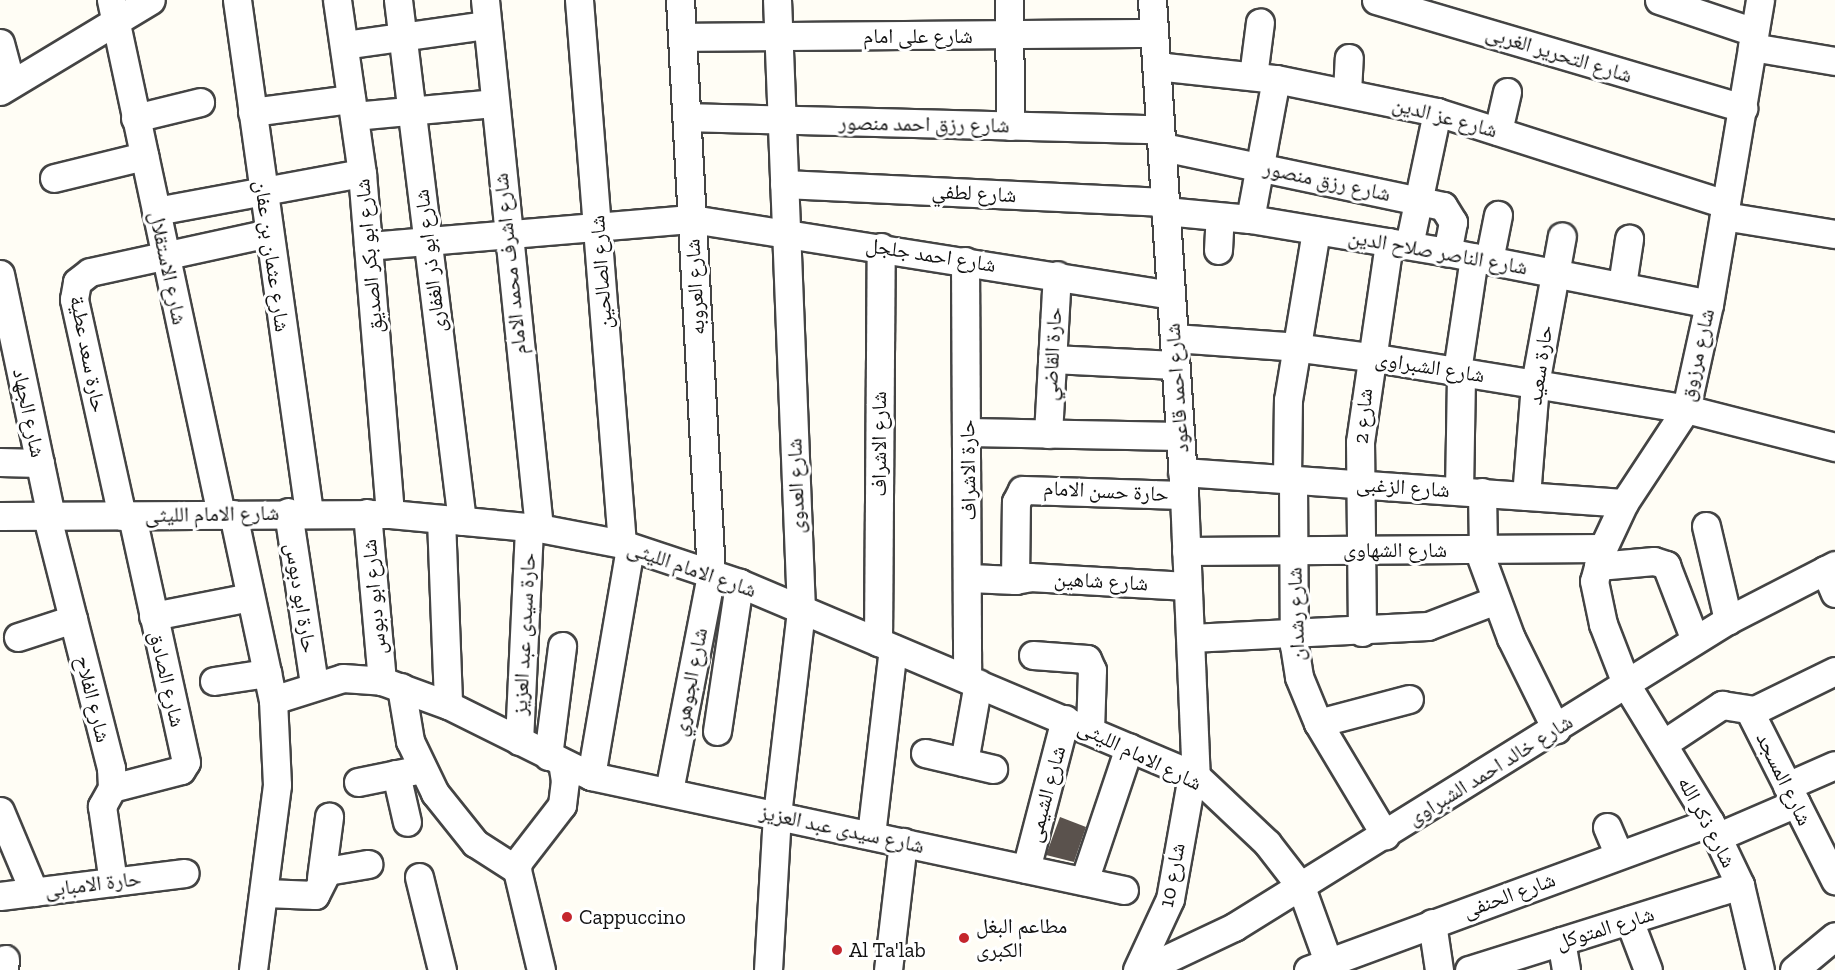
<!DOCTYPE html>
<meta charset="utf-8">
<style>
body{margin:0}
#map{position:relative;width:1835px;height:970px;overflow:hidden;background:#fffdf5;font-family:"Zilla Slab","Noto Naskh Arabic",serif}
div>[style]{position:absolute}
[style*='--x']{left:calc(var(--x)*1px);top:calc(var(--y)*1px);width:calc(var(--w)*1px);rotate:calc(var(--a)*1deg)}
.building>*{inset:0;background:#5a524d}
.roads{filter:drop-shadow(2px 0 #444) drop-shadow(-2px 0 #444) drop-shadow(0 2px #444) drop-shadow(0 -2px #444)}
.minor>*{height:27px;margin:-13.5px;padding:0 13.5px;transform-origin:13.5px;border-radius:13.5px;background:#fff}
.dots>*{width:16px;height:16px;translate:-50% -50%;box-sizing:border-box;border:3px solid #fff;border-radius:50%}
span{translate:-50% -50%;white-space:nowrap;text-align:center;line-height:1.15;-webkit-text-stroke:6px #fff;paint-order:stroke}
.street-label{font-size:21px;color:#111}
.poi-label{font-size:21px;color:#111}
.left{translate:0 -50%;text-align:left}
</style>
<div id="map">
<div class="building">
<div style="clip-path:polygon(1060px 817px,1086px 827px,1074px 862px,1046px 855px)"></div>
</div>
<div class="roads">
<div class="minor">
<div style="--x:111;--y:0;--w:526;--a:77.92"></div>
<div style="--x:237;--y:0;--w:517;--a:82"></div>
<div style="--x:337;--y:0;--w:175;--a:81.8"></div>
<div style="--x:362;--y:173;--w:342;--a:85.3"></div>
<div style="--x:398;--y:0;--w:525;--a:83"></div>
<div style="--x:485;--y:0;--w:531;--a:84.16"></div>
<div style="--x:579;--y:0;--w:546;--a:85.48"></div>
<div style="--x:1009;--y:0;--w:126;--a:89.5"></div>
<div style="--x:1152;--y:0;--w:496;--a:86.3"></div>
<div style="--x:1184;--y:495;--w:281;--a:87.6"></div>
<div style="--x:1376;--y:0;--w:383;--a:16.4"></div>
<div style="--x:1659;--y:0;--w:100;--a:18.6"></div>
<div style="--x:1760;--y:0;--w:308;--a:99.5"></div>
<div style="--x:1709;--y:304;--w:107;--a:102.4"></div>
<div style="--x:1686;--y:409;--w:113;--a:123.4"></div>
<div style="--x:1624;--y:503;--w:50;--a:115"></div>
<div style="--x:1603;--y:548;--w:34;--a:105"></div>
<div style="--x:1594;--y:581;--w:44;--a:78.2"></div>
<div style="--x:1603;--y:624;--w:66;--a:68.8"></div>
<div style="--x:1627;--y:686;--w:159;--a:58.6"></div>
<div style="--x:1710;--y:822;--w:70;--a:64.5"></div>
<div style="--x:1740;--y:885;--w:87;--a:76.8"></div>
<div style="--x:683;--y:37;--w:471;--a:-0.5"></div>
<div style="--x:0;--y:43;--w:42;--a:75"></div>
<div style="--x:344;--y:45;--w:144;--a:-8"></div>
<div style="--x:1752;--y:47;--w:84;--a:9.6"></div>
<div style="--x:1156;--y:66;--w:121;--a:6.2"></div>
<div style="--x:1276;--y:79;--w:164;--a:11.6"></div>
<div style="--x:1437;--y:112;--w:303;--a:17.7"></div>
<div style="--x:1253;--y:76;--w:54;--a:-82.6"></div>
<div style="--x:0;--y:91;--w:176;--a:-31.1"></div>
<div style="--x:1347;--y:92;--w:34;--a:-87"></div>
<div style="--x:252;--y:112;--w:100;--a:-7.5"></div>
<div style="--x:354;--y:116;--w:140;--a:-5.3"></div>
<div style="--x:687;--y:117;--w:473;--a:1.5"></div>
<div style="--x:135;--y:118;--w:67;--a:-13.8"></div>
<div style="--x:1498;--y:131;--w:40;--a:-77"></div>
<div style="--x:1163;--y:147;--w:286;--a:11.9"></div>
<div style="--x:1443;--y:206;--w:19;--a:58"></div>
<div style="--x:1453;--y:222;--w:31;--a:101"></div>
<div style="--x:54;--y:178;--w:93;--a:-13.7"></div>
<div style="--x:784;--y:184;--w:381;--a:2.7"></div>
<div style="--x:156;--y:211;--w:209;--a:-10.5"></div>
<div style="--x:1165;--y:211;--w:85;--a:5.4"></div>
<div style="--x:1250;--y:219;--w:200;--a:9.5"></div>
<div style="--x:1447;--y:252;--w:267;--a:11.2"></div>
<div style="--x:1724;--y:216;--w:112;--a:9.2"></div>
<div style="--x:1250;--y:219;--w:142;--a:-79.5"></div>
<div style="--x:1409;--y:245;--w:136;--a:-78.1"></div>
<div style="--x:368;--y:246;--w:325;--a:-4.8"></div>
<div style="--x:692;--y:219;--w:484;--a:9"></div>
<div style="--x:1218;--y:250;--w:33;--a:-87"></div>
<div style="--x:1489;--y:260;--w:46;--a:-78.7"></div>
<div style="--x:965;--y:261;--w:418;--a:89.7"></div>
<div style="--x:0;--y:274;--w:248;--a:78.1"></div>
<div style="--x:1622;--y:285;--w:47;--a:-81.3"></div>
<div style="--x:1174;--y:338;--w:112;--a:4.1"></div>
<div style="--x:1286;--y:346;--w:85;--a:7.5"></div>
<div style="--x:1370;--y:357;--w:320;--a:9.3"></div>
<div style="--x:1686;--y:409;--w:154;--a:14.3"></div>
<div style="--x:1052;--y:359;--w:123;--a:2.8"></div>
<div style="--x:1457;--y:371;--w:115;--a:-81.5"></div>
<div style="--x:968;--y:432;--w:212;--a:1.1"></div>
<div style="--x:1048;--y:434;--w:159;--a:-86.8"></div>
<div style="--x:0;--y:462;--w:40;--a:1.4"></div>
<div style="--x:1182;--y:472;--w:443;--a:4"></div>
<div style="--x:1287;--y:479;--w:79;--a:-89.3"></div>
<div style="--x:1288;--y:400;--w:172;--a:-80.6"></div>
<div style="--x:1293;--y:479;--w:166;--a:89.7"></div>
<div style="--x:1294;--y:645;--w:32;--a:81"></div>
<div style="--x:1299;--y:677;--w:50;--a:67.6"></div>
<div style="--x:1318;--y:723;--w:131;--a:59.1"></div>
<div style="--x:1459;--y:491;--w:119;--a:-89"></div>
<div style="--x:1482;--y:492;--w:57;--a:89"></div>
<div style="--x:1526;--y:496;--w:112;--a:-85.4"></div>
<div style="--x:1535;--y:384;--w:150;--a:-79.7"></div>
<div style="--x:288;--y:512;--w:174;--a:81.4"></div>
<div style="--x:367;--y:513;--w:169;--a:84.9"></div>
<div style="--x:233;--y:514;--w:190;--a:77.9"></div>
<div style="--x:273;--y:700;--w:85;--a:87.3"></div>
<div style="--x:277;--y:785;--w:187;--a:97.4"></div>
<div style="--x:0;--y:516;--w:390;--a:-0.3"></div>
<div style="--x:390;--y:514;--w:150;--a:5.4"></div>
<div style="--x:539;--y:528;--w:85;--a:10.9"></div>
<div style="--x:622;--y:544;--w:123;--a:18.4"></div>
<div style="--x:739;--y:583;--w:496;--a:22.9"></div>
<div style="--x:1196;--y:776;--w:98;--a:43.3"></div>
<div style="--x:1267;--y:843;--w:56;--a:52.3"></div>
<div style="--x:1301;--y:887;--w:88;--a:70.1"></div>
<div style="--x:122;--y:516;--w:222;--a:-102.5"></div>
<div style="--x:74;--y:299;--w:17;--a:-80"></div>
<div style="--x:77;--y:282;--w:16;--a:-38"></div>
<div style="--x:90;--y:272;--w:183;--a:-12.3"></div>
<div style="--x:47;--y:517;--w:259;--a:75.7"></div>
<div style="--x:111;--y:768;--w:20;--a:87"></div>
<div style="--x:112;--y:788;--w:21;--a:119"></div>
<div style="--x:102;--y:806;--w:77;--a:81.8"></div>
<div style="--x:441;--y:519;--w:186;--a:87.8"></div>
<div style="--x:1706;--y:526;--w:97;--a:76.8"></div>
<div style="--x:1478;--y:549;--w:95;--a:69.7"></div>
<div style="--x:1511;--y:638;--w:102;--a:63.7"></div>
<div style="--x:1186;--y:551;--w:417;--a:-0.4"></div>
<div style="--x:1598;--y:566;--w:56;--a:-5.1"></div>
<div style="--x:1654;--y:561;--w:13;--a:18"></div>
<div style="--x:1666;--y:565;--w:80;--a:68.9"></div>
<div style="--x:1825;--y:570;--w:25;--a:67"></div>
<div style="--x:969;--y:578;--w:46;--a:2.5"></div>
<div style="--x:1015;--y:580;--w:78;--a:-89.3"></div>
<div style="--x:1016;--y:502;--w:13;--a:-63"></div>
<div style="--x:1022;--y:490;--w:162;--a:1.8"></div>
<div style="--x:1015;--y:580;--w:15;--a:-11"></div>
<div style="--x:1030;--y:577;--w:157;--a:3.3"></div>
<div style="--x:153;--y:616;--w:99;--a:-11.1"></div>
<div style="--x:1362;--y:632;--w:190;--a:-90.6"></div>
<div style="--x:1360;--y:442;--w:202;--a:-81.7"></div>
<div style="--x:18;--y:637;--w:58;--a:-18.1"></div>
<div style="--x:1191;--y:638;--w:237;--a:-2.9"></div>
<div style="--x:1428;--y:626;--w:73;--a:-20.9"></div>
<div style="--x:878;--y:642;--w:395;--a:-89.6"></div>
<div style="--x:1033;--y:655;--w:54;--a:4.2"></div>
<div style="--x:1087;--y:659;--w:12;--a:66"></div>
<div style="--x:1092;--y:670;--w:59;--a:91.9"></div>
<div style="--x:214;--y:681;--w:54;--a:-8.6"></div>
<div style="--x:401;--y:687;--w:55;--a:80.5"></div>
<div style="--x:410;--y:741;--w:58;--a:64.3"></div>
<div style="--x:435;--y:793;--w:64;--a:51.3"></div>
<div style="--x:475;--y:843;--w:50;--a:32.7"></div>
<div style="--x:273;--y:700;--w:73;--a:-17.4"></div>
<div style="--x:343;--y:678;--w:39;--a:4"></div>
<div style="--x:382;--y:681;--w:70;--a:20"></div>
<div style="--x:448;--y:705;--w:160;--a:26.4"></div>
<div style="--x:591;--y:776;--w:545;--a:12.07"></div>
<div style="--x:1749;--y:710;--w:191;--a:63.2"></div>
<div style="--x:1318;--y:723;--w:94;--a:-14.8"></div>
<div style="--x:717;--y:731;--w:150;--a:-81.5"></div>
<div style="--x:519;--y:741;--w:214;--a:-87.3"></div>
<div style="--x:1663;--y:744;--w:71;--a:-33.5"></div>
<div style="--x:1722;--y:705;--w:33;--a:9"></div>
<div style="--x:1755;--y:710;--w:89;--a:-26"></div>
<div style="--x:925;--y:753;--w:70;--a:13.2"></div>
<div style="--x:548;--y:756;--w:111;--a:-82.7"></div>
<div style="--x:964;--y:762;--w:80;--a:-80"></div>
<div style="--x:396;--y:774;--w:49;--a:77.1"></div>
<div style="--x:591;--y:776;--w:232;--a:-80.3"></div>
<div style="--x:358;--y:782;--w:65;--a:-11.5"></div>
<div style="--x:1787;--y:786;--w:52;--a:-23.6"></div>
<div style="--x:112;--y:788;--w:71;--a:-14.6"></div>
<div style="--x:181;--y:770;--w:9;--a:-58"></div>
<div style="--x:186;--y:762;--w:252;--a:-102.4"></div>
<div style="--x:669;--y:791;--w:221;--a:-79"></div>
<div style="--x:711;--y:574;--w:575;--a:-93.09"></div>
<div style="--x:0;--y:811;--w:88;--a:67.2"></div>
<div style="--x:1607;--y:827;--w:30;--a:67"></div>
<div style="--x:871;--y:835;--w:188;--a:-83.3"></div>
<div style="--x:1717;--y:837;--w:86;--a:-23.3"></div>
<div style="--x:1026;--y:869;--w:155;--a:-75.4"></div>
<div style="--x:419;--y:877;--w:96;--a:76.1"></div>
<div style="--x:321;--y:878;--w:62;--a:-82.5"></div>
<div style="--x:1084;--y:881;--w:141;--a:-71.4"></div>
<div style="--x:265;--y:893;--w:50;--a:2.3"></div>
<div style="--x:315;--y:895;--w:27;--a:-63"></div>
<div style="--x:327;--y:871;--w:42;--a:-9.7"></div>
<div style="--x:0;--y:896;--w:186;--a:-7.1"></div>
<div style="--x:1629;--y:920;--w:53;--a:69.2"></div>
<div style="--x:1432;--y:923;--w:48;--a:81.5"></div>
<div style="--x:1561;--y:941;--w:29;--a:80"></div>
<div style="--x:4;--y:970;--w:11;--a:-85"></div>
<div style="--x:541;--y:970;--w:103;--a:-103.5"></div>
<div style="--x:517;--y:870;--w:8;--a:-83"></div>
<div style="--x:518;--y:862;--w:72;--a:-52.3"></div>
<div style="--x:562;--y:805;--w:24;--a:-83"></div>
<div style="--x:565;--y:781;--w:18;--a:-99"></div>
<div style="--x:768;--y:970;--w:155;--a:-86.7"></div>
<div style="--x:777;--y:815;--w:206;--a:-83.3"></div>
<div style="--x:801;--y:610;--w:610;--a:-92.25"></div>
<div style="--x:888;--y:970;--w:129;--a:-83.3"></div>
<div style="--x:1137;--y:970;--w:78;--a:-65.1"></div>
<div style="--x:1170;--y:899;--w:126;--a:-79.9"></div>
<div style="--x:1143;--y:970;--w:101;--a:-25.3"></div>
<div style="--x:1234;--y:927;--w:582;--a:-31.86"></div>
<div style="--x:1728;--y:620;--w:120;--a:-27.2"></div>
<div style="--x:1308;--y:970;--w:428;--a:-20.2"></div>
<div style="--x:1469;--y:970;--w:284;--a:-17.4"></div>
<div style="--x:1794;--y:970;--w:53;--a:-39.7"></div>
</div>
</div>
<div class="dots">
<div style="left:567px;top:917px;background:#c4262e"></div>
<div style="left:964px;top:938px;background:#c4262e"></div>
<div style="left:837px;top:950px;background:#c4262e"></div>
</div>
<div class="street-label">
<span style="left:918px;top:36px">شارع على امام</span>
<span style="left:1559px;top:54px;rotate:17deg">شارع التحرير الغربى</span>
<span style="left:1445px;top:117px;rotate:15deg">شارع عز الدين</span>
<span style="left:924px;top:124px;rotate:1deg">شارع رزق احمد منصور</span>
<span style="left:1327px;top:181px;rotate:12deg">شارع رزق منصور</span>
<span style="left:974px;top:193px;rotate:3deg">شارع لطفي</span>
<span style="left:1438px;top:252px;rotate:10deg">شارع الناصر صلاح الدين</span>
<span style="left:931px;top:255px;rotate:9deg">شارع احمد جلجل</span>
<span style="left:272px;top:256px;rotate:82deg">شارع عثمان بن عفان</span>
<span style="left:369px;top:256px;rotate:-95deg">شارع ابو بكر الصديق</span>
<span style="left:430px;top:261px;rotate:-97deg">شارع ابو ذر الغفارى</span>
<span style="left:510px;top:264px;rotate:-96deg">شارع اشرف محمد الامام</span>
<span style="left:168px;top:268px;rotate:78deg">شارع الاستقلال</span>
<span style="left:601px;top:272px;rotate:-94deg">شارع الصالحين</span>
<span style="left:695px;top:287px;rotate:-93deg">شارع العروبه</span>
<span style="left:88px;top:354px;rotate:79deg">حارة سعد عطية</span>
<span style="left:1052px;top:354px;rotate:-87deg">حارة القاضي</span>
<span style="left:1697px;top:355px;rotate:-77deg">شارع مرزوق</span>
<span style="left:1540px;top:365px;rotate:-82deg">حارة سعيد</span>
<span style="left:1430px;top:367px;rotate:9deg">شارع الشبراوى</span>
<span style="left:1177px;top:388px;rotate:-94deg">شارع احمد قاعود</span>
<span style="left:29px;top:413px;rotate:78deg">شارع الجهاد</span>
<span style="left:1363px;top:416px;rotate:-85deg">شارع 2</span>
<span style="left:879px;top:444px;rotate:-90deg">شارع الاشراف</span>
<span style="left:968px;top:470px;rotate:-91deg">حارة الاشراف</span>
<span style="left:796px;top:486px;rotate:-92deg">شارع العدوى</span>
<span style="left:1403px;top:487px;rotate:4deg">شارع الزغبى</span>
<span style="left:1106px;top:491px;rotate:3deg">حارة حسن الامام</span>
<span style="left:212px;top:514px;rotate:-1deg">شارع الامام الليثى</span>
<span style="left:1395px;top:550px">شارع الشهاوى</span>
<span style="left:692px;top:569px;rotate:19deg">شارع الامام الليثى</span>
<span style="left:1101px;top:581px;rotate:3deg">شارع شاهين</span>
<span style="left:374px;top:597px;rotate:-95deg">شارع ابو دبوس</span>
<span style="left:301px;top:598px;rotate:81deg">حارة ابو دبوس</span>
<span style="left:1296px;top:614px;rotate:-92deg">شارع رشدان</span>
<span style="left:524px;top:634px;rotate:-87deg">حارة سيدى عبد العزيز</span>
<span style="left:167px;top:679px;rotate:77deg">شارع الصادق</span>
<span style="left:690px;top:682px;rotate:-79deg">شارع الجوهري</span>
<span style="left:93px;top:699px;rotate:76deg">شارع الفلاح</span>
<span style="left:1140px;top:755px;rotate:26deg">شارع الامام الليثى</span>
<span style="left:1490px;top:770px;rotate:-32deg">شارع خالد احمد الشبراوى</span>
<span style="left:1784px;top:779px;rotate:64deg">شارع المسجد</span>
<span style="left:1046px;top:794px;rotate:-75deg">شارع الشيمى</span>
<span style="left:1707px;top:822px;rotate:62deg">شارع ذكر الله</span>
<span style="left:842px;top:829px;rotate:12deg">شارع سيدى عبد العزيز</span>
<span style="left:1172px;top:875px;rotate:-79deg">شارع 10</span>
<span style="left:93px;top:884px;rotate:-7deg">حارة الامبابى</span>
<span style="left:1509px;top:895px;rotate:-20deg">شارع الحنفى</span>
<span style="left:1605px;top:928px;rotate:-17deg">شارع المتوكل</span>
</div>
<div class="poi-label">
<span class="left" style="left:579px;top:917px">Cappuccino</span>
<span class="left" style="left:976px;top:938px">مطاعم البغل<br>الكبرى</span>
<span class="left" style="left:849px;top:950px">Al Ta'lab</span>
</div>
</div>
